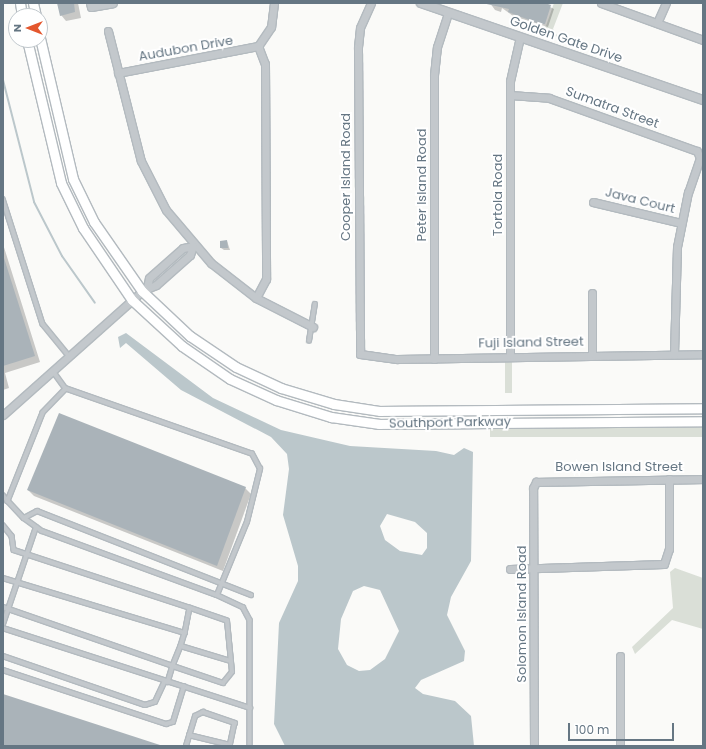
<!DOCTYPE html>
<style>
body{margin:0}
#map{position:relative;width:706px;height:749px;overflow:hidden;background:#fafaf8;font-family:Poppins,sans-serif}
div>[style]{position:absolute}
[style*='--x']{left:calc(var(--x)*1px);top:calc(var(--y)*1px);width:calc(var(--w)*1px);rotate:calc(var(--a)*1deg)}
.green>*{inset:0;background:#dadfd7}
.water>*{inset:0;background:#bbc7cb}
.shadow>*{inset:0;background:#0003}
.stream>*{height:2px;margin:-1px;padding:0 1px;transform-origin:1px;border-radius:1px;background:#bbc7cb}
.building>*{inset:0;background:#aab3b9}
.roads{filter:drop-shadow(1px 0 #b3babf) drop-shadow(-1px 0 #b3babf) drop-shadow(0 1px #b3babf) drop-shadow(0 -1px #b3babf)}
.service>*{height:3.5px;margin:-1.75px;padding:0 1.75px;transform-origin:1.75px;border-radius:1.75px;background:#c3c8cc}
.minor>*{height:7px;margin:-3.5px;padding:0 3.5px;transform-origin:3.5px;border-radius:3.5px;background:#c3c8cc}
.tertiary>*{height:8px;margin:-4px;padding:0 4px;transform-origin:4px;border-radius:4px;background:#c3c8cc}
.secondary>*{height:9px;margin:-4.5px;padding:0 4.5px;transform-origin:4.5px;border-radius:4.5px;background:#fff}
span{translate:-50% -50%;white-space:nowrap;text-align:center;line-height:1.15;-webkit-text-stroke:4px #fff;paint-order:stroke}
.street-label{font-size:13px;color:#657683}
.frame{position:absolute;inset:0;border:4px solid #657683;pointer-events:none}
.north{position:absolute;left:8px;top:8px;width:40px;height:40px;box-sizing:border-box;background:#fff;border:1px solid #c1c8cd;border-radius:50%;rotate:270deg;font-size:11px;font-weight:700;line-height:16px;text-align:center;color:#657683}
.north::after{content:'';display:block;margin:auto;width:14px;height:18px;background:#e4572e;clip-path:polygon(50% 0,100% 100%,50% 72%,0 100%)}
.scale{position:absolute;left:568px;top:723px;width:106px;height:18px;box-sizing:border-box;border:2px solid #657683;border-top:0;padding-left:5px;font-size:12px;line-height:14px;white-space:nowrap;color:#657683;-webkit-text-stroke:3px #fff;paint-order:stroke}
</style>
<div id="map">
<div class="green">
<div style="clip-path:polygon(554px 3px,563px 3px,553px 29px,558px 37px,537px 30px,546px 26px)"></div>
<div style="clip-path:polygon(512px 360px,512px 393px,505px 393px,505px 361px)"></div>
<div style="clip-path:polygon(703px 427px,703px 437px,490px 437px,490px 428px,511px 427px)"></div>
<div style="clip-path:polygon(675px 568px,703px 578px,703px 629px,672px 620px,635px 654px,632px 647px,673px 608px,670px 572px)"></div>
</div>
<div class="water">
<div style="clip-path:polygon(evenodd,126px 333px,213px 398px,281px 430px,350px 446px,436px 451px,454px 455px,464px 448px,473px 452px,471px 561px,451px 597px,447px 615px,465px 651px,464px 661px,421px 680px,415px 688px,423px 694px,455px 701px,471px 716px,474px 746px,285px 746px,274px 724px,279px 623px,298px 581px,298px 566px,283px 515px,289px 469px,287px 454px,271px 437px,181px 390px,126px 343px,120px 348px,118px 337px,126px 333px,387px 514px,415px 522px,427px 533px,427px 548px,422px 555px,400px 551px,385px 540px,380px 526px,387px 514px,126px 333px,364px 586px,380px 590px,399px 631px,385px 659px,370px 670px,359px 671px,347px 665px,338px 649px,341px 619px,353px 591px,364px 586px)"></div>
</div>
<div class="shadow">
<div style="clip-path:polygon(58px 3px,78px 3px,81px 18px,66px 21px,61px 15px)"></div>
<div style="clip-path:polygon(490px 3px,542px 3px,554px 9px,548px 27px,513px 16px,502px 8px,501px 12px,495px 10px)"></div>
<div style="clip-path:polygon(227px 241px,230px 250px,224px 250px,221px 248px)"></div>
<div style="clip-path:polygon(3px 244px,40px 362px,5px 373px,9px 388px,3px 390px)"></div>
<div style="clip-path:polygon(245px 488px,251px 494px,223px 571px,34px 496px,28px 490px)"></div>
</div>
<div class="stream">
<div style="--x:3;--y:80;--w:126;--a:75.7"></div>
<div style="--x:34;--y:202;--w:61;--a:62.6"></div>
<div style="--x:62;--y:256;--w:57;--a:54.9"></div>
</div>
<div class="building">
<div style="clip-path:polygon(57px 3px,74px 3px,75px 12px,60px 16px)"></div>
<div style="clip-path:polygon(482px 3px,545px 3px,551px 5px,545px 24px,540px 24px,508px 12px,509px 9px)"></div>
<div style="clip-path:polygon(227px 240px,228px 248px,220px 248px,220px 241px)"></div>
<div style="clip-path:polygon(4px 258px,35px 356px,3px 366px,3px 259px)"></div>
<div style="clip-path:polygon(59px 413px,246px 487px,217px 566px,27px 490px)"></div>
<div style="clip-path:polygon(3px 694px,160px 745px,160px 746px,3px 746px)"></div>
</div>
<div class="roads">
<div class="service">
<div style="--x:3;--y:199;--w:131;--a:72.3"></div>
<div style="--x:43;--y:324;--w:41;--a:50.9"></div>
<div style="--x:309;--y:341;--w:37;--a:-81"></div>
<div style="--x:53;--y:371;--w:22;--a:54"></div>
<div style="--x:3;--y:495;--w:8;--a:50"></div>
<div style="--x:8;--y:501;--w:23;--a:47"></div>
<div style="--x:24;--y:518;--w:22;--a:36"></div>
<div style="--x:42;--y:531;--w:186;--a:20.1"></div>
<div style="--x:217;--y:595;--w:79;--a:-67.7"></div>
<div style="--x:247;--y:522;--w:55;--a:-76.2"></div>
<div style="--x:260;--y:469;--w:17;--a:-118"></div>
<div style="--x:252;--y:454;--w:197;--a:-160.7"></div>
<div style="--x:66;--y:389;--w:33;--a:134"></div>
<div style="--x:43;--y:413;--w:95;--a:111.7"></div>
<div style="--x:24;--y:518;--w:15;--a:-28"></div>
<div style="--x:37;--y:511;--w:230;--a:21.4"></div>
<div style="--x:3;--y:525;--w:14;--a:51"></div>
<div style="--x:12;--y:536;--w:14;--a:82"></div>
<div style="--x:14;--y:550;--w:185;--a:18.2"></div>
<div style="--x:3;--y:578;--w:190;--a:16.8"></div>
<div style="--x:217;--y:595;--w:29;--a:25"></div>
<div style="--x:243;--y:607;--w:15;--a:62"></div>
<div style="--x:250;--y:620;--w:126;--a:90"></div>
<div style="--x:3;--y:607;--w:180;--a:19.1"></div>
<div style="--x:173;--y:666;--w:53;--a:18.8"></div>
<div style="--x:223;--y:683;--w:14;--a:-51"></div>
<div style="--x:232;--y:672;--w:51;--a:-95.6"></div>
<div style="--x:227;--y:621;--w:39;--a:-161"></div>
<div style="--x:190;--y:608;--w:25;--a:101"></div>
<div style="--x:185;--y:633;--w:14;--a:107"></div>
<div style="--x:181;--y:646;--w:22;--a:112"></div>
<div style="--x:173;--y:666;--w:17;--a:107"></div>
<div style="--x:3;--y:624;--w:102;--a:-71.2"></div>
<div style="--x:3;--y:628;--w:260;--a:17.9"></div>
<div style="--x:181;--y:646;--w:52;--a:16.7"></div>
<div style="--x:3;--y:656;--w:150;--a:19"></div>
<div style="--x:145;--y:705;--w:10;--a:-17"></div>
<div style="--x:155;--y:702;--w:23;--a:-65"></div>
<div style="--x:3;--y:670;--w:172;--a:18.3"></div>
<div style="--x:166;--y:724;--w:7;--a:-16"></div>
<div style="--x:173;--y:722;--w:37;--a:-73"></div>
<div style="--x:189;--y:735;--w:42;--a:13.7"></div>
<div style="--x:186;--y:746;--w:31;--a:-73"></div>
<div style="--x:195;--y:716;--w:9;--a:-27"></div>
<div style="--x:203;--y:712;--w:34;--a:19"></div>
<div style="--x:235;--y:723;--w:24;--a:102"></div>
</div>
<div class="minor">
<div style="--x:90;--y:3;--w:4;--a:76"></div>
<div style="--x:91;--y:7;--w:22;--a:-10"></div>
<div style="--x:274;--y:3;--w:24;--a:97"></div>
<div style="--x:271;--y:27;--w:23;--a:124"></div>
<div style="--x:258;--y:46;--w:19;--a:69"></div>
<div style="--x:265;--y:64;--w:215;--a:89.7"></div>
<div style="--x:266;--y:279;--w:21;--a:118"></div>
<div style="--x:256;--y:298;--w:64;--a:27"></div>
<div style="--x:371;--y:3;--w:27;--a:114"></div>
<div style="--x:360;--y:28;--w:20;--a:96"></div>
<div style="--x:358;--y:48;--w:306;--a:89.6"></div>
<div style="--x:360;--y:354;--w:37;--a:8"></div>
<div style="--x:397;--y:359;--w:306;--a:-0.9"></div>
<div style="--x:601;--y:3;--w:109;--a:19.9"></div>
<div style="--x:657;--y:23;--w:22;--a:-66"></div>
<div style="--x:108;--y:31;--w:134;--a:75.8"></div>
<div style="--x:141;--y:161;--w:55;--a:63"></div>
<div style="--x:166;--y:210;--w:70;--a:49.7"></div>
<div style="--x:211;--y:263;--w:57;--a:37.9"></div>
<div style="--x:118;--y:73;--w:143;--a:-10.9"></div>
<div style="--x:510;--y:95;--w:39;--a:4"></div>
<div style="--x:549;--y:98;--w:157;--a:19.7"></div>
<div style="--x:697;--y:151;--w:8;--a:67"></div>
<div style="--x:700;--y:158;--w:36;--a:109"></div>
<div style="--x:688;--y:192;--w:56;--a:101.3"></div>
<div style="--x:677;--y:247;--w:107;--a:91.6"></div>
<div style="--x:593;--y:202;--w:90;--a:13.4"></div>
<div style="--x:147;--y:287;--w:9;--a:-77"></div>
<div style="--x:149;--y:278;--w:45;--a:-41.4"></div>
<div style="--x:183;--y:248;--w:10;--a:-11"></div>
<div style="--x:592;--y:293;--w:61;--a:90"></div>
<div style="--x:510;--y:355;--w:274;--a:-90"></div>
<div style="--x:510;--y:81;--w:45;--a:-77.2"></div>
<div style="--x:434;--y:359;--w:284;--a:-90"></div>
<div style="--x:434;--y:75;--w:28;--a:-84"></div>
<div style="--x:437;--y:47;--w:35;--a:-72"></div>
<div style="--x:3;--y:415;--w:186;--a:-41.7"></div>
<div style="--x:142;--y:291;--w:15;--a:-23"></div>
<div style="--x:156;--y:285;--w:45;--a:-41.4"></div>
<div style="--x:190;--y:255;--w:9;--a:-72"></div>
<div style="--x:510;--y:569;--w:154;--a:-1.9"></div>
<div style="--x:664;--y:564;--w:16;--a:-72"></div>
<div style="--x:669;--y:549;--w:70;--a:-90"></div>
<div style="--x:534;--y:746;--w:258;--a:-90.2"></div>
<div style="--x:533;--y:488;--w:7;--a:-63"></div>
<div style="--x:536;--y:482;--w:167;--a:-1"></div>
<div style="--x:620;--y:746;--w:90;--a:-90"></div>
</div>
<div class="tertiary">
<div style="--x:421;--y:3;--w:298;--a:19"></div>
</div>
<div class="secondary">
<div style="--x:20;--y:3;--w:13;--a:81"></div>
<div style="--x:33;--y:3;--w:13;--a:77"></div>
<div style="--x:40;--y:38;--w:145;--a:76.8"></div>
<div style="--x:73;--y:179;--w:48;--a:64"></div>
<div style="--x:94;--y:222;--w:84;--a:55.2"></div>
<div style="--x:142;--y:291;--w:66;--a:43.2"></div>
<div style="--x:190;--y:336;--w:55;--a:34"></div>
<div style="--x:236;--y:367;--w:50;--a:25"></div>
<div style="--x:281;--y:388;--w:55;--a:16.8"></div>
<div style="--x:334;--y:404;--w:47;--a:8.7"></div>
<div style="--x:380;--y:411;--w:323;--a:-0.5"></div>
<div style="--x:27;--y:40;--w:147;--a:76.6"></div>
<div style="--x:61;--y:183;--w:50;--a:63.9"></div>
<div style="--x:83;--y:228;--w:87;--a:55.8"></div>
<div style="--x:132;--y:300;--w:68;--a:42.6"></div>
<div style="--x:182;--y:346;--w:58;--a:34.5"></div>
<div style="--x:230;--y:379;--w:51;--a:24.5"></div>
<div style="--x:276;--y:400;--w:58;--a:17.2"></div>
<div style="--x:331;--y:417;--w:49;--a:8.3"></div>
<div style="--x:379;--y:424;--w:324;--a:-0.5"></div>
</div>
</div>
<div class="street-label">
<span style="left:566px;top:40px;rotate:19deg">Golden Gate Drive</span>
<span style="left:186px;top:49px;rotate:-10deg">Audubon Drive</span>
<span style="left:612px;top:108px;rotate:20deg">Sumatra Street</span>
<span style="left:346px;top:177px;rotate:-90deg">Cooper Island Road</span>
<span style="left:422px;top:185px;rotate:-90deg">Peter Island Road</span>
<span style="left:498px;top:195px;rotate:-90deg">Tortola Road</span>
<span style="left:640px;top:201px;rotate:14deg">Java Court</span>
<span style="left:531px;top:343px;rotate:-1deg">Fuji Island Street</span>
<span style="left:450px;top:423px;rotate:-1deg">Southport Parkway</span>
<span style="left:619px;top:467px">Bowen Island Street</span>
<span style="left:522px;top:614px;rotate:-90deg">Solomon Island Road</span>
</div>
<div class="frame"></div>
<div class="north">N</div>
<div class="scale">100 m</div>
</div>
